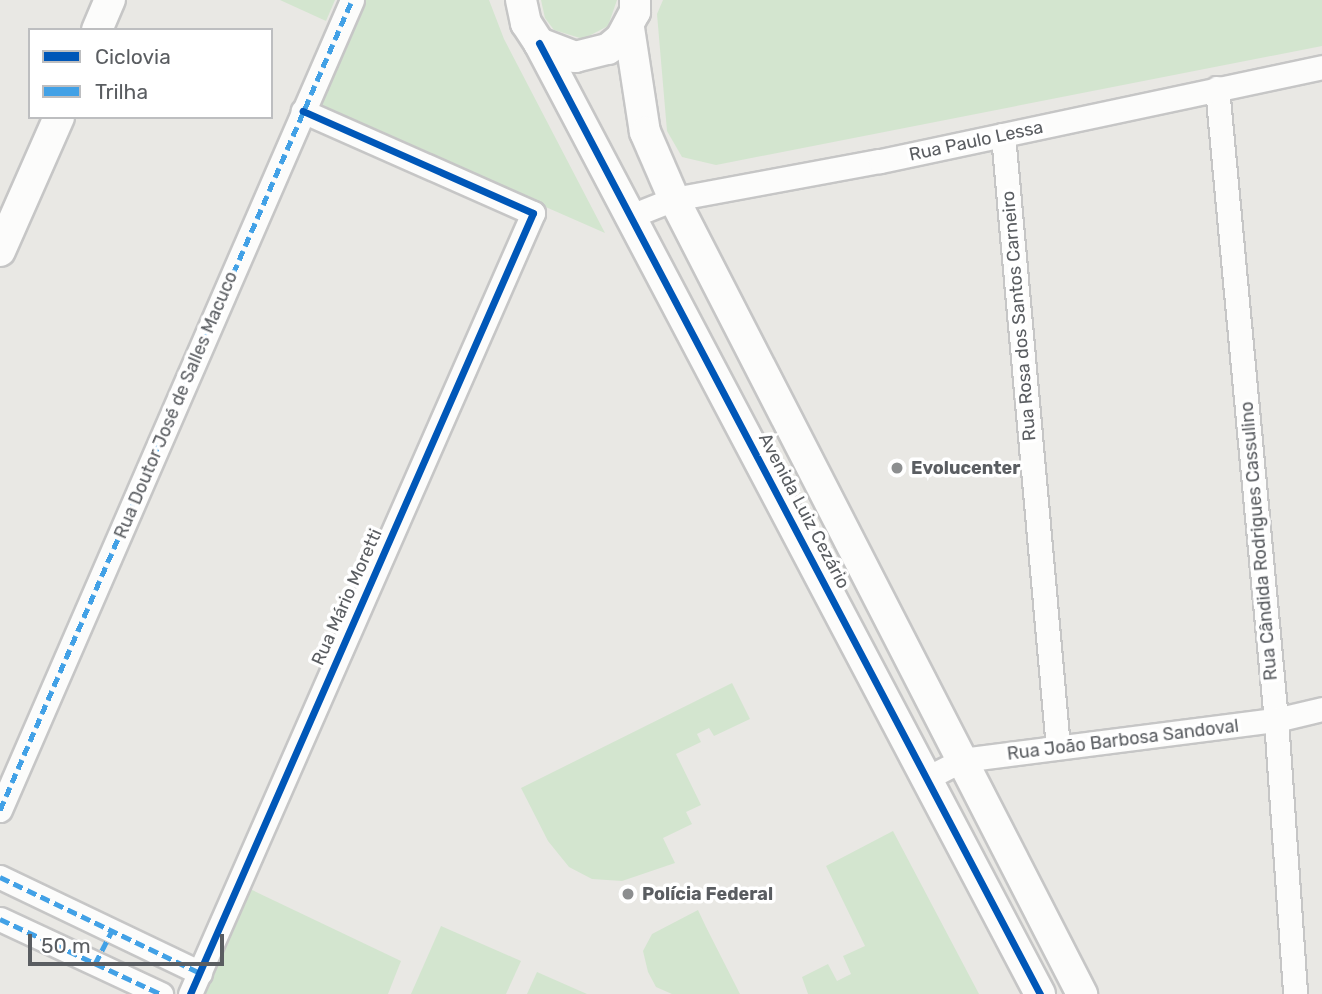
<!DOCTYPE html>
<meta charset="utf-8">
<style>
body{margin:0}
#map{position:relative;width:1322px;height:994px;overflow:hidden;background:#e9e8e4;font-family:Rubik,sans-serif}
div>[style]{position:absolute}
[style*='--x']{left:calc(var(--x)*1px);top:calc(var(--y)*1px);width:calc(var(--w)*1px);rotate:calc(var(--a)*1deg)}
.green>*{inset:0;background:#d3e5cf}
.roads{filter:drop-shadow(2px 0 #c6c6c6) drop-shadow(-2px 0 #c6c6c6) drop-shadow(0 2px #c6c6c6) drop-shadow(0 -2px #c6c6c6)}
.minor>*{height:23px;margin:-11.5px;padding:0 11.5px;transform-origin:11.5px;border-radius:11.5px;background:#fcfcfb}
.tertiary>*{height:30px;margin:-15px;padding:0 15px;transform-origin:15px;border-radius:15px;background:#fcfcfb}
.quiet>*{height:5px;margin-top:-2.5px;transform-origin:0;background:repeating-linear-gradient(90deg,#42a1e6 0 10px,transparent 0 15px)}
.cycleway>*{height:7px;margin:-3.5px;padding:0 3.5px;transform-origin:3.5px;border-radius:3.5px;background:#0057b8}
.dots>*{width:19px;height:19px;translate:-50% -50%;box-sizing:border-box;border:4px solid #fff;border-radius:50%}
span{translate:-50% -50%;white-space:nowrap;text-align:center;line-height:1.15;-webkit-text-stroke:7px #fff;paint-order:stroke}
.street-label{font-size:18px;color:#5a5d61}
.poi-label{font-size:18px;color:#5a5d61;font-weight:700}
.left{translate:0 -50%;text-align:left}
.legend{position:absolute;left:28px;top:28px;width:245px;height:91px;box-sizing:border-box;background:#fff;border:2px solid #bdbec0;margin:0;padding:9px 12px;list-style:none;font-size:21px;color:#5a5d61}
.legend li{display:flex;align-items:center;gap:14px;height:35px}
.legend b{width:35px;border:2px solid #bdbec0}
.scale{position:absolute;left:28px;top:934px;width:196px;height:32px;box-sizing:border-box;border:4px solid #5a5d61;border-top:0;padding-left:9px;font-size:21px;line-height:24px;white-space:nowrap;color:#5a5d61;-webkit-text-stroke:5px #fff;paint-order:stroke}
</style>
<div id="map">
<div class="green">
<div style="clip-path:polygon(280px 0,335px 0,326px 21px)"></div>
<div style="clip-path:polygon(364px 0,489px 0,504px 39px,605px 233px,317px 107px)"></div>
<div style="clip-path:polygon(541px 0,617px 0,608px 26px,583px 39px,554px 30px,545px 18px)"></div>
<div style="clip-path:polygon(663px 0,1322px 0,1322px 46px,716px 165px,682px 157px,667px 131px,657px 14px)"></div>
<div style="clip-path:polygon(732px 683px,750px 719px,714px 736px,709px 728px,697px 734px,701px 742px,676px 754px,701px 805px,686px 812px,692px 824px,663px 838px,675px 863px,622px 881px,592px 879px,569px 867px,548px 841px,521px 788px)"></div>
<div style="clip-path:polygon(893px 831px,979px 994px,808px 994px,802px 977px,828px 964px,837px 981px,851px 974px,843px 956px,865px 946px,826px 866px)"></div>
<div style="clip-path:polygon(250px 889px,401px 961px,388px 994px,204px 994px)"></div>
<div style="clip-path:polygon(698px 910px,706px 927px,740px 994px,672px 994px,656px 987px,648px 972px,643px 951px,652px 934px)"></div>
<div style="clip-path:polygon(441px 926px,521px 961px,506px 994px,411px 994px)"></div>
<div style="clip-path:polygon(537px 972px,587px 994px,527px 994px)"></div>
</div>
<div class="roads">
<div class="minor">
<div style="--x:1217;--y:88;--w:635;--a:84.67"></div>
<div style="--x:1276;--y:720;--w:275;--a:86"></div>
<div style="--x:1003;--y:135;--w:615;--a:84.87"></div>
<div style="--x:631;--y:216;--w:46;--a:-21.6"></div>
<div style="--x:674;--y:199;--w:209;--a:-10.5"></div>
<div style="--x:880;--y:161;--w:452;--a:-12"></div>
<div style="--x:927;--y:778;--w:39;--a:-27"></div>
<div style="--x:962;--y:760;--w:317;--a:-7.3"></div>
<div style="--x:1276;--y:720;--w:47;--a:-13.4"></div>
<div style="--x:0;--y:810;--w:883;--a:-66.51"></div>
<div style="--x:0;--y:877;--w:222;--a:25.6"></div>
<div style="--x:0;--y:919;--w:178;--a:25"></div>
<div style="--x:190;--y:994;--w:853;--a:-66.29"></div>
<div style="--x:533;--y:213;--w:252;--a:-156.1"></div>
</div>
<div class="tertiary">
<div style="--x:521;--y:0;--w:24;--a:78"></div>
<div style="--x:526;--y:23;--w:24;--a:57"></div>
<div style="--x:539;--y:43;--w:39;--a:21"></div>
<div style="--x:575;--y:57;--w:34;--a:-14"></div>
<div style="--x:608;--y:49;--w:17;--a:-40"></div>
<div style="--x:621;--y:38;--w:30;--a:-62"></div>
<div style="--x:635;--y:12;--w:12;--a:-90"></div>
<div style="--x:629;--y:28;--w:105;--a:81.3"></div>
<div style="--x:645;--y:132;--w:73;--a:66.6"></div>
<div style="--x:674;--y:199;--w:894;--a:62.83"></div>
<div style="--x:97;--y:30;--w:33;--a:-67"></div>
<div style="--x:539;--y:43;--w:1075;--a:62.22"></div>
<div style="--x:0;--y:251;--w:146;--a:-66.2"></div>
</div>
</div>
<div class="quiet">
<div style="--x:0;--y:810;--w:883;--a:-66.51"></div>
<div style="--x:0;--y:877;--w:222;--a:25.6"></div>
<div style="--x:0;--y:919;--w:178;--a:25"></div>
<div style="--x:95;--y:964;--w:38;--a:-63"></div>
</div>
<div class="cycleway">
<div style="--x:539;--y:43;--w:1075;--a:62.22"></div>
<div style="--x:190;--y:994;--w:853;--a:-66.29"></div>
<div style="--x:533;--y:213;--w:252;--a:-156.1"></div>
</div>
<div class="dots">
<div style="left:897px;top:468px;background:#8c8e8f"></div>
<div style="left:628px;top:894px;background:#8c8e8f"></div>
</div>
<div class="street-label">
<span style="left:976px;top:141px;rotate:-12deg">Rua Paulo Lessa</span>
<span style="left:1019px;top:316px;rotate:-95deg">Rua Rosa dos Santos Carneiro</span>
<span style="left:176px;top:405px;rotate:-67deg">Rua Doutor José de Salles Macuco</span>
<span style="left:804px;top:511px;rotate:62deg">Avenida Luiz Cezário</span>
<span style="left:1259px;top:541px;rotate:-95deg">Rua Cândida Rodrigues Cassulino</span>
<span style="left:347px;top:597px;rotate:-66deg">Rua Mário Moretti</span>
<span style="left:1123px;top:740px;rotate:-7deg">Rua João Barbosa Sandoval</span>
</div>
<div class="poi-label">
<span class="left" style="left:911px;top:468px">Evolucenter</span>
<span class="left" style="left:642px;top:894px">Polícia Federal</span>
</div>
<ul class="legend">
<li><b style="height:9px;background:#0057b8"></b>Ciclovia</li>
<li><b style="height:9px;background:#42a1e6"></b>Trilha</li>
</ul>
<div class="scale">50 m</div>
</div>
